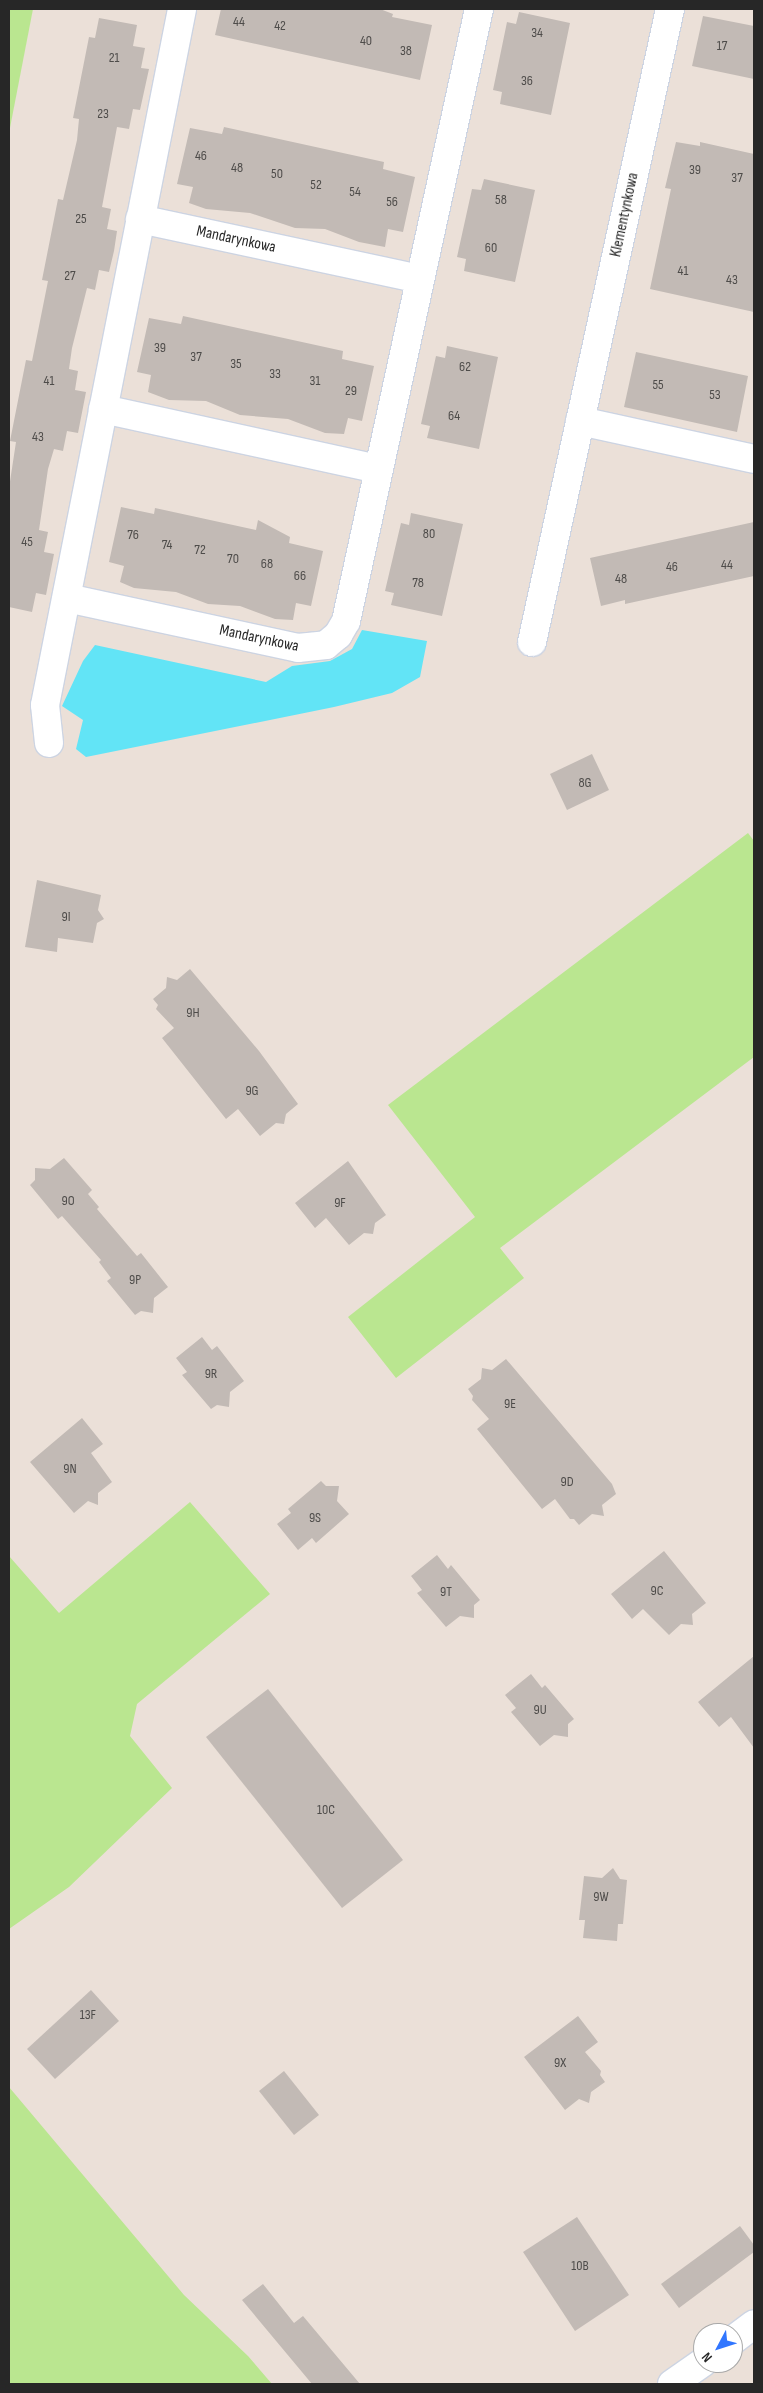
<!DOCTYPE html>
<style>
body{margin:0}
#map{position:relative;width:763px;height:2393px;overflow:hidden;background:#ebe0d8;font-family:"Sofia Sans Condensed",sans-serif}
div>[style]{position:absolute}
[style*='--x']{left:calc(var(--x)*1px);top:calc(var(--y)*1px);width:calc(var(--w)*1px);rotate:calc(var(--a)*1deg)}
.green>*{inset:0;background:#bae690}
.water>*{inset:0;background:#62e4f6}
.building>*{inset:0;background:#c2bab5}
.roads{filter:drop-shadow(1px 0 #cdd4e2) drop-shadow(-1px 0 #cdd4e2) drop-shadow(0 1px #cdd4e2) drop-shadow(0 -1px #cdd4e2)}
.street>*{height:28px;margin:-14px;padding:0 14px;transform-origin:14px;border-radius:14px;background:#fff}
.secondary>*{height:28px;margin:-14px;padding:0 14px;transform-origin:14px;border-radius:14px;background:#fff}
span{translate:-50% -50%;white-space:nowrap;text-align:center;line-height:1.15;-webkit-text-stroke:4.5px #fff;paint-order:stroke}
.number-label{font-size:14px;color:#4e4c4a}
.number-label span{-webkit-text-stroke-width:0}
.street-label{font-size:16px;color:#272727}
.frame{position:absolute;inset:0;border:10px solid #272727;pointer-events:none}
.north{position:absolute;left:693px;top:2323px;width:50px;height:50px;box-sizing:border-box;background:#fff;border:1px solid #a9a9a9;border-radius:50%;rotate:230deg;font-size:14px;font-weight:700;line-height:20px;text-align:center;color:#272727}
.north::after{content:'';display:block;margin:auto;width:18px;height:22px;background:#3176ff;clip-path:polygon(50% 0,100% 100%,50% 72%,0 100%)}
</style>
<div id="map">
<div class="green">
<div style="clip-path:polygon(9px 9px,33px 9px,9px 133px)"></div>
<div style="clip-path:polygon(748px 833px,754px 841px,754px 1057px,500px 1248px,524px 1278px,396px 1378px,348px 1317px,475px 1217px,388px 1105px)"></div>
<div style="clip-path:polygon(190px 1502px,270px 1594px,137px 1704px,130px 1736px,172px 1788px,69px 1887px,9px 1929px,9px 1556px,59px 1613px)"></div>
<div style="clip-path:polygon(9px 2087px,184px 2295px,248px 2356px,272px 2384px,9px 2384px)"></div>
</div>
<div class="water">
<div style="clip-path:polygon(362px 630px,427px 641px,420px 677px,392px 693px,334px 707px,86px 757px,76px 749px,83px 720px,62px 706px,83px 661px,95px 645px,266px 682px,292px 666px,330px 661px,352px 649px)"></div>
</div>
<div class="building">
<div style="clip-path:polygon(221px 9px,380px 9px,393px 14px,392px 17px,432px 25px,420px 80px,215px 35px)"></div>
<div style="clip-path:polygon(519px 12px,570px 23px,551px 115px,500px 104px,502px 92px,493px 90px,507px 22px,516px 24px)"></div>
<div style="clip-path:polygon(703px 16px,754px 26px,754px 79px,692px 66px)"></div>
<div style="clip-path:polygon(99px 18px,137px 25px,133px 46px,145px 48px,141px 68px,149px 69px,140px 110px,133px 109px,129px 129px,117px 127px,102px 207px,111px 209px,107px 229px,117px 231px,114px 251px,109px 272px,99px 270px,95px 290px,87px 288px,72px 348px,69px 369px,78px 371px,75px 390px,86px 392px,78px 433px,67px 431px,63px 451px,54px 449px,48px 469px,39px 530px,48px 532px,44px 552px,54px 554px,46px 595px,36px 593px,32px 612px,9px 607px,9px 488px,16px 442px,10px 441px,26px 360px,32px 361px,48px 281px,42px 280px,58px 199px,63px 200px,77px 140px,79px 119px,73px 118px,89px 37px,95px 38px)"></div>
<div style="clip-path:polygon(224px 127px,384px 162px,383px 169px,415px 177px,403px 232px,388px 229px,385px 247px,359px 242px,325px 229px,295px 228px,250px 213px,206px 209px,189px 203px,193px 187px,177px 184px,190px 128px,222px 134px)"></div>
<div style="clip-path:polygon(676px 142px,700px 146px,700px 142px,754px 154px,754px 312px,650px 289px,671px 189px,665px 188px)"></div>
<div style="clip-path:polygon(484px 179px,535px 190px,515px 282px,464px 271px,466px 259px,457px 257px,472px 189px,481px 190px)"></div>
<div style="clip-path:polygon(183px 316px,343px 351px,342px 359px,374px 366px,362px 421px,348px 418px,344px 434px,325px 433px,288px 419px,240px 415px,206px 401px,169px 400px,148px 392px,151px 375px,137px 372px,149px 318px,181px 324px)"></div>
<div style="clip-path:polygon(447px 346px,498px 357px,479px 449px,427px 438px,430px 426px,421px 424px,436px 356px,445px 358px)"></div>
<div style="clip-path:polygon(636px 352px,748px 376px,737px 432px,624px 407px)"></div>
<div style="clip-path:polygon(121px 507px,154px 514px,155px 508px,256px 530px,258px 520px,290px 537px,289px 543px,323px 551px,311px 606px,296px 603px,293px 620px,275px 619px,240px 606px,208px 604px,176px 592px,134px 588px,120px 582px,124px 566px,109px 562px)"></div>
<div style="clip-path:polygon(411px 513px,463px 524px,442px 616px,391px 605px,394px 593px,385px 591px,401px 523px,409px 525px)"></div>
<div style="clip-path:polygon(754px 522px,754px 576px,625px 604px,625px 600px,601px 606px,590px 558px)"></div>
<div style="clip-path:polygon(592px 754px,609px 790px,567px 810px,550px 774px)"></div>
<div style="clip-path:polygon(37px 880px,101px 895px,98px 910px,104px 919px,97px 923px,93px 943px,58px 938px,57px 952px,25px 947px)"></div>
<div style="clip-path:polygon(190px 969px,259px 1051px,298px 1104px,286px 1114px,284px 1124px,276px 1123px,260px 1136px,238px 1109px,226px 1119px,162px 1038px,174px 1028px,156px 1009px,158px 1005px,153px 999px,166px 988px,167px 977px,177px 980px)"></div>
<div style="clip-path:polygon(64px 1158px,92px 1190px,88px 1194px,99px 1207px,97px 1209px,137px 1256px,141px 1253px,168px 1287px,154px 1298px,153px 1313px,141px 1311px,135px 1315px,107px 1281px,111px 1278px,99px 1262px,101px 1260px,62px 1216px,58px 1219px,30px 1185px,35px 1180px,35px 1168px,50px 1169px)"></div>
<div style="clip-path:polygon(348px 1161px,386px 1215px,375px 1223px,373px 1234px,364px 1233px,349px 1245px,326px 1218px,315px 1228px,295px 1203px)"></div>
<div style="clip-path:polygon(202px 1337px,212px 1350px,217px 1346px,244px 1381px,230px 1392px,229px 1407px,217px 1405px,211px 1409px,182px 1375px,187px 1372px,176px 1358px)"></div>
<div style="clip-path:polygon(506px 1359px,612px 1484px,616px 1494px,602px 1505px,604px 1516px,592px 1514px,579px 1525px,574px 1519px,570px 1519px,555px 1499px,542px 1509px,477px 1429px,489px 1419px,472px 1400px,473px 1396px,468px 1389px,481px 1379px,482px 1368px,492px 1370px)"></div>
<div style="clip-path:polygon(82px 1418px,103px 1444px,91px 1453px,112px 1482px,98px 1493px,98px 1505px,88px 1501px,74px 1513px,30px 1462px)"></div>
<div style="clip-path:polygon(321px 1481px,326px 1486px,339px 1486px,337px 1501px,349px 1514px,316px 1543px,312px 1538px,298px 1550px,277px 1524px,291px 1513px,288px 1509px)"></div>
<div style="clip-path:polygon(664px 1551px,706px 1603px,692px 1614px,693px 1625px,681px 1624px,669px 1635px,643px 1609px,632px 1619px,611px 1594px)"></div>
<div style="clip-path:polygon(437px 1555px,448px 1569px,451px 1565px,480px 1600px,474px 1605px,474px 1618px,460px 1616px,446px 1627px,417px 1593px,422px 1590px,411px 1576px)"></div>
<div style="clip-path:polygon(754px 1656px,754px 1748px,731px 1717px,719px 1727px,698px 1702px)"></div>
<div style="clip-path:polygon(531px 1674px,542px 1688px,545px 1685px,574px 1719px,568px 1724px,568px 1737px,554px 1735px,540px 1746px,511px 1712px,516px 1708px,505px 1695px)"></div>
<div style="clip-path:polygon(268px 1689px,403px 1860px,342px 1908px,206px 1737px)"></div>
<div style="clip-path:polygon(613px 1868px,620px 1879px,627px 1880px,623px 1924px,618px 1924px,617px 1941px,583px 1938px,585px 1920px,579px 1920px,584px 1876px,602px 1878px)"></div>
<div style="clip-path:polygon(91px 1990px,119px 2021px,55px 2079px,27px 2049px)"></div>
<div style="clip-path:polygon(578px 2016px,598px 2042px,585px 2052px,601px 2071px,600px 2075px,605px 2082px,591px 2092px,589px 2103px,579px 2099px,565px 2110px,524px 2057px)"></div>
<div style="clip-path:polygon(284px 2071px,319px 2115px,294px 2135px,259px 2091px)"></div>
<div style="clip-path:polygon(577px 2217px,629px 2295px,575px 2331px,523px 2252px)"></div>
<div style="clip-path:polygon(740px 2226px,754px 2245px,754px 2252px,679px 2308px,661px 2284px)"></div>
<div style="clip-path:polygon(263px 2284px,294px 2323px,303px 2316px,360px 2384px,312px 2384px,242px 2300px)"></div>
</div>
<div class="roads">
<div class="street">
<div style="--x:140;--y:219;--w:286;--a:12.1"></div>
<div style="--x:103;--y:409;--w:282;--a:12.3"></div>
<div style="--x:580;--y:421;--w:178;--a:12.3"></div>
<div style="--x:67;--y:598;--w:236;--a:12.2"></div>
<div style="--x:298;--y:648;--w:28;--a:-6"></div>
<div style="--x:326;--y:645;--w:16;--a:-40"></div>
<div style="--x:338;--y:635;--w:16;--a:-60"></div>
<div style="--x:346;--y:621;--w:626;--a:-77.74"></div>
<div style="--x:532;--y:642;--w:648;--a:-77.7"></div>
<div style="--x:49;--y:743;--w:38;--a:-96"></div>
<div style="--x:45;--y:705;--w:709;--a:-78.86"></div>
</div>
<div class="secondary">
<div style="--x:733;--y:2340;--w:26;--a:-37"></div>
<div style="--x:672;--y:2384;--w:38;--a:-35"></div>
</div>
</div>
<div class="number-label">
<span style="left:239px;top:22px">44</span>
<span style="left:280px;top:26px">42</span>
<span style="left:537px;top:33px">34</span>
<span style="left:366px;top:41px">40</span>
<span style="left:722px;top:46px">17</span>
<span style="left:406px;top:51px">38</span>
<span style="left:114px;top:58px">21</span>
<span style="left:527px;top:81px">36</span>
<span style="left:103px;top:114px">23</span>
<span style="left:201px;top:156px">46</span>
<span style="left:237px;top:168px">48</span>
<span style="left:695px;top:170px">39</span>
<span style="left:277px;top:174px">50</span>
<span style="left:737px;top:178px">37</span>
<span style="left:316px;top:185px">52</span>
<span style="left:355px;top:192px">54</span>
<span style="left:501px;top:200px">58</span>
<span style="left:392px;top:202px">56</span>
<span style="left:81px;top:219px">25</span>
<span style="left:491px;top:248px">60</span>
<span style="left:683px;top:271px">41</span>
<span style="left:70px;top:276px">27</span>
<span style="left:732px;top:280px">43</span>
<span style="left:160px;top:348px">39</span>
<span style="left:196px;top:357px">37</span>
<span style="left:236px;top:364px">35</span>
<span style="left:465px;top:367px">62</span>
<span style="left:275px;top:374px">33</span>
<span style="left:49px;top:381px">41</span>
<span style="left:315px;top:381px">31</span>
<span style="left:658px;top:385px">55</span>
<span style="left:351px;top:391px">29</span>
<span style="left:715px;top:395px">53</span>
<span style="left:454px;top:416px">64</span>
<span style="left:38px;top:437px">43</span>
<span style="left:429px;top:534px">80</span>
<span style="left:133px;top:535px">76</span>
<span style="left:27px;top:542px">45</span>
<span style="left:167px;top:545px">74</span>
<span style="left:200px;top:550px">72</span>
<span style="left:233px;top:559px">70</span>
<span style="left:267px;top:564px">68</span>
<span style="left:727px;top:565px">44</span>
<span style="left:672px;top:567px">46</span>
<span style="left:300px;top:576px">66</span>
<span style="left:621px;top:579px">48</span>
<span style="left:418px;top:583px">78</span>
<span style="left:585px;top:783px">8G</span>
<span style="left:66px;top:917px">9I</span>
<span style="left:193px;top:1013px">9H</span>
<span style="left:252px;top:1091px">9G</span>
<span style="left:68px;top:1201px">9O</span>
<span style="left:340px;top:1203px">9F</span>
<span style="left:135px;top:1280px">9P</span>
<span style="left:211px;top:1374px">9R</span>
<span style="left:510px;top:1404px">9E</span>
<span style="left:70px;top:1469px">9N</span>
<span style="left:567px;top:1482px">9D</span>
<span style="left:315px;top:1518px">9S</span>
<span style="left:657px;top:1591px">9C</span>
<span style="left:446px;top:1592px">9T</span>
<span style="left:540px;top:1710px">9U</span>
<span style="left:326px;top:1810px">10C</span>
<span style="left:601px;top:1897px">9W</span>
<span style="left:88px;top:2015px">13F</span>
<span style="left:560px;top:2063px">9X</span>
<span style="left:580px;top:2266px">10B</span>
</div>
<div class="street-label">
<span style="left:625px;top:215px;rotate:-78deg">Klementynkowa</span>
<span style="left:236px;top:240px;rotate:12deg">Mandarynkowa</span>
<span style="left:259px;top:639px;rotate:12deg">Mandarynkowa</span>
</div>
<div class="frame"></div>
<div class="north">N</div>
</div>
